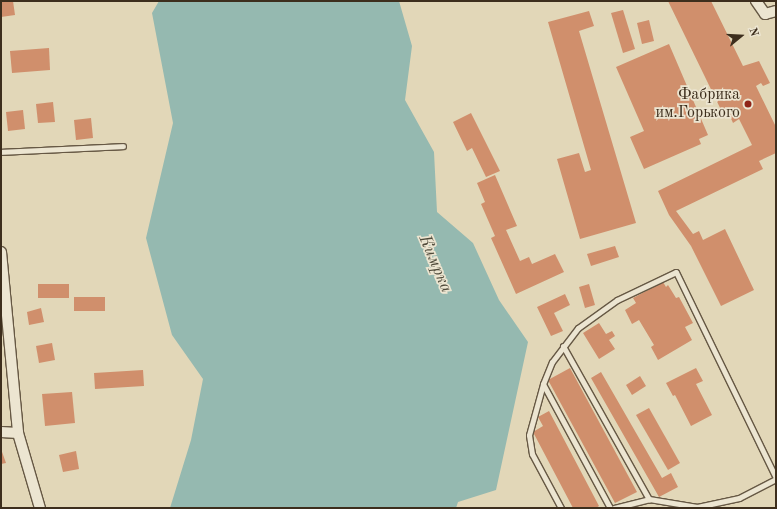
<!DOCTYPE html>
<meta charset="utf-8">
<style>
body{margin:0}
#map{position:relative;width:777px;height:509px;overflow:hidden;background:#e2d7b8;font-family:"Old Standard TT",serif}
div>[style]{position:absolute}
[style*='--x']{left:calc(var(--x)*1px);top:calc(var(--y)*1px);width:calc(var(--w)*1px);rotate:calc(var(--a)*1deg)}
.water>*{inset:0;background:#95b9b0}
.building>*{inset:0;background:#d08f6c}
.roads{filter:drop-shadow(1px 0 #665844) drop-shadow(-1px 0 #665844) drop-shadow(0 1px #665844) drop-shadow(0 -1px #665844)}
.lane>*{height:5px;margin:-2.5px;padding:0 2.5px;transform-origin:2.5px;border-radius:2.5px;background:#ece5d1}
.street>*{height:10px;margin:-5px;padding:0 5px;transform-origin:5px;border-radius:5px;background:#ece5d1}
.dots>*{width:11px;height:11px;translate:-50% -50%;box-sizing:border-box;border:2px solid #ece5d1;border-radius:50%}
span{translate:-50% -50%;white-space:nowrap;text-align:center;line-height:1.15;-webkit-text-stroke:3.5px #ece5d1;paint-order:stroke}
.poi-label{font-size:16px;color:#3d2e1d}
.right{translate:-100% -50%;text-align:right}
.water-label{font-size:17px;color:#4f4a3a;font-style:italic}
.frame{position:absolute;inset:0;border:2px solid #3d2e1d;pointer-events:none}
.north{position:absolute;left:721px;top:16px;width:40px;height:40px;-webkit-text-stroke:3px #ece5d1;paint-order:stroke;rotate:72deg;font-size:11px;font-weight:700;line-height:16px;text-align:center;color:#3d2e1d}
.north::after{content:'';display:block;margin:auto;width:14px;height:18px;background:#3d2e1d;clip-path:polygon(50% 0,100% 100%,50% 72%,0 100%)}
</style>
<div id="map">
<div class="water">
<div style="clip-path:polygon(159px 1px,399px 1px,412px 46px,405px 100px,434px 152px,437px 212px,473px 243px,499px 300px,528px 342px,496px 490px,458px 502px,456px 508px,170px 508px,191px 440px,203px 379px,172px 335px,146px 238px,173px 123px,152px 13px)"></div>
</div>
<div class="building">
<div style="clip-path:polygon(1px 1px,13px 1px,15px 15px,1px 17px)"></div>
<div style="clip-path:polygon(668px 1px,711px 1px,743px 66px,759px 61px,770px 83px,763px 86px,761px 83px,756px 86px,776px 127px,776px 153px,759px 161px,763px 169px,676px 211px,693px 234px,699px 231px,703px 240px,725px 229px,754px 290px,721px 306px,691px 246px,669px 215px,658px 191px,752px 145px,739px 119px,733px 123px,729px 114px,724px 116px)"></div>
<div style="clip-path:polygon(623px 10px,635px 49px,623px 53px,611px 13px)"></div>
<div style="clip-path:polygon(589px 11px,594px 26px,579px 31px,636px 223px,580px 239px,557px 159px,579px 153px,585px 172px,591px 170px,548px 22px)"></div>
<div style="clip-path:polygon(649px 20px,654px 41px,642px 44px,637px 23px)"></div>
<div style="clip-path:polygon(669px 44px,708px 135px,699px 139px,701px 144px,644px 169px,630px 137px,644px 131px,616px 67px)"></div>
<div style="clip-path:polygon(49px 48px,50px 70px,12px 73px,10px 51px)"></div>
<div style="clip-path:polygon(53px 102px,55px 122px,38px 123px,36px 104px)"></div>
<div style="clip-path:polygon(23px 110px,25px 129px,8px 131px,6px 112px)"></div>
<div style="clip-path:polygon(471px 113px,500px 171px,486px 177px,472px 148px,467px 151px,453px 122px)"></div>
<div style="clip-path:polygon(91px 118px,93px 138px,76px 140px,74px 120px)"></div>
<div style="clip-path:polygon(495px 175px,517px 226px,506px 230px,520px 261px,529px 257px,532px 264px,555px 254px,564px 272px,516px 294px,491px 238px,495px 236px,481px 204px,485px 202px,477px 183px)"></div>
<div style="clip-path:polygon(615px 246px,619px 257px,591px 266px,587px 254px)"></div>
<div style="clip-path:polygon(663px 282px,666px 287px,668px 285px,676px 298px,679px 297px,693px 323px,685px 327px,692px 340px,658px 360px,651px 347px,654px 345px,639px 320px,632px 324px,625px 310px,636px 303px,633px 298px)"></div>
<div style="clip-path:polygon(38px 284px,69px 284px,69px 298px,38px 298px)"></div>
<div style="clip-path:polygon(589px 284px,595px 305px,585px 308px,579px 287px)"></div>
<div style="clip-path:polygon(565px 294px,570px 305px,554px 313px,563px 331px,551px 336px,537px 307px)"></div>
<div style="clip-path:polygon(74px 297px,105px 297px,105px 311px,74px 311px)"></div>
<div style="clip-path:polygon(41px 308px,44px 322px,29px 325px,27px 312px)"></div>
<div style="clip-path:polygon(599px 323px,606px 334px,612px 331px,615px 336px,609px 340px,615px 349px,599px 359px,583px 333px)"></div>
<div style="clip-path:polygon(52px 343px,55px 360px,39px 363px,36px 346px)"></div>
<div style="clip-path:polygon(570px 368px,637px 492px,615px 503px,548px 380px)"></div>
<div style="clip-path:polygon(696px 368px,703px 381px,696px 384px,712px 415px,691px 426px,675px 395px,673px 396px,666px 383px)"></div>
<div style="clip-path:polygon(143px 370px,144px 386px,95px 389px,94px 373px)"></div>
<div style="clip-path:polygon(601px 372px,662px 478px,671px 473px,678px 487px,659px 497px,591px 378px)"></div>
<div style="clip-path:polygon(640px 376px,646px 386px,632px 395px,626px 385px)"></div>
<div style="clip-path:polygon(72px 392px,75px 423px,45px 426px,42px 394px)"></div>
<div style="clip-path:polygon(649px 408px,680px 463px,668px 470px,636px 415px)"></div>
<div style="clip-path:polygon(549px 411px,599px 506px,596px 508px,573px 508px,533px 432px,543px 426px,538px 417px)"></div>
<div style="clip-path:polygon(1px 449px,6px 463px,1px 464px)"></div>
<div style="clip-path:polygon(76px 451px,79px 469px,63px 472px,59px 455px)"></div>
</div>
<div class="roads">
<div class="lane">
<div style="--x:1;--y:152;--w:122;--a:-2.8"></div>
<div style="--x:563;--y:346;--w:176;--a:60.7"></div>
<div style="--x:543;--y:384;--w:141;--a:61.6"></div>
<div style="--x:561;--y:508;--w:61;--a:-118.2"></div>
<div style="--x:532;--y:454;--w:19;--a:-99"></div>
<div style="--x:529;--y:435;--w:53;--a:-74.6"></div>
<div style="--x:543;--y:384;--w:24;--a:-68"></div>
<div style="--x:552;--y:362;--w:43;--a:-52.6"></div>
<div style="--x:578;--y:328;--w:48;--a:-35.7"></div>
<div style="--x:617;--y:300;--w:65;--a:-25.4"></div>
<div style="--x:676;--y:272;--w:229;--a:64.1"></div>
<div style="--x:614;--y:508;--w:36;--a:-14"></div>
<div style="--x:649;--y:499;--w:49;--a:9.5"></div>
<div style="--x:697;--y:507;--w:43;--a:-12.1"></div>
<div style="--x:739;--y:498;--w:42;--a:-27.2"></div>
</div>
<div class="street">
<div style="--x:756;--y:1;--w:16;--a:55"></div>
<div style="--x:765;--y:14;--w:11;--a:-15"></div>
<div style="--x:1;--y:252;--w:182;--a:84.6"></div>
<div style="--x:18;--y:433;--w:78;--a:73.7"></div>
<div style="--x:1;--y:432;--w:17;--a:3"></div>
</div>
</div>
<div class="dots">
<div style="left:748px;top:104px;background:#8f2418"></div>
</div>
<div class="poi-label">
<span class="right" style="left:740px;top:104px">Фабрика<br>им.Горького</span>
</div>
<div class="water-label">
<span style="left:435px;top:264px;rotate:67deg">Кимрка</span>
</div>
<div class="frame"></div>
<div class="north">N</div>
</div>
